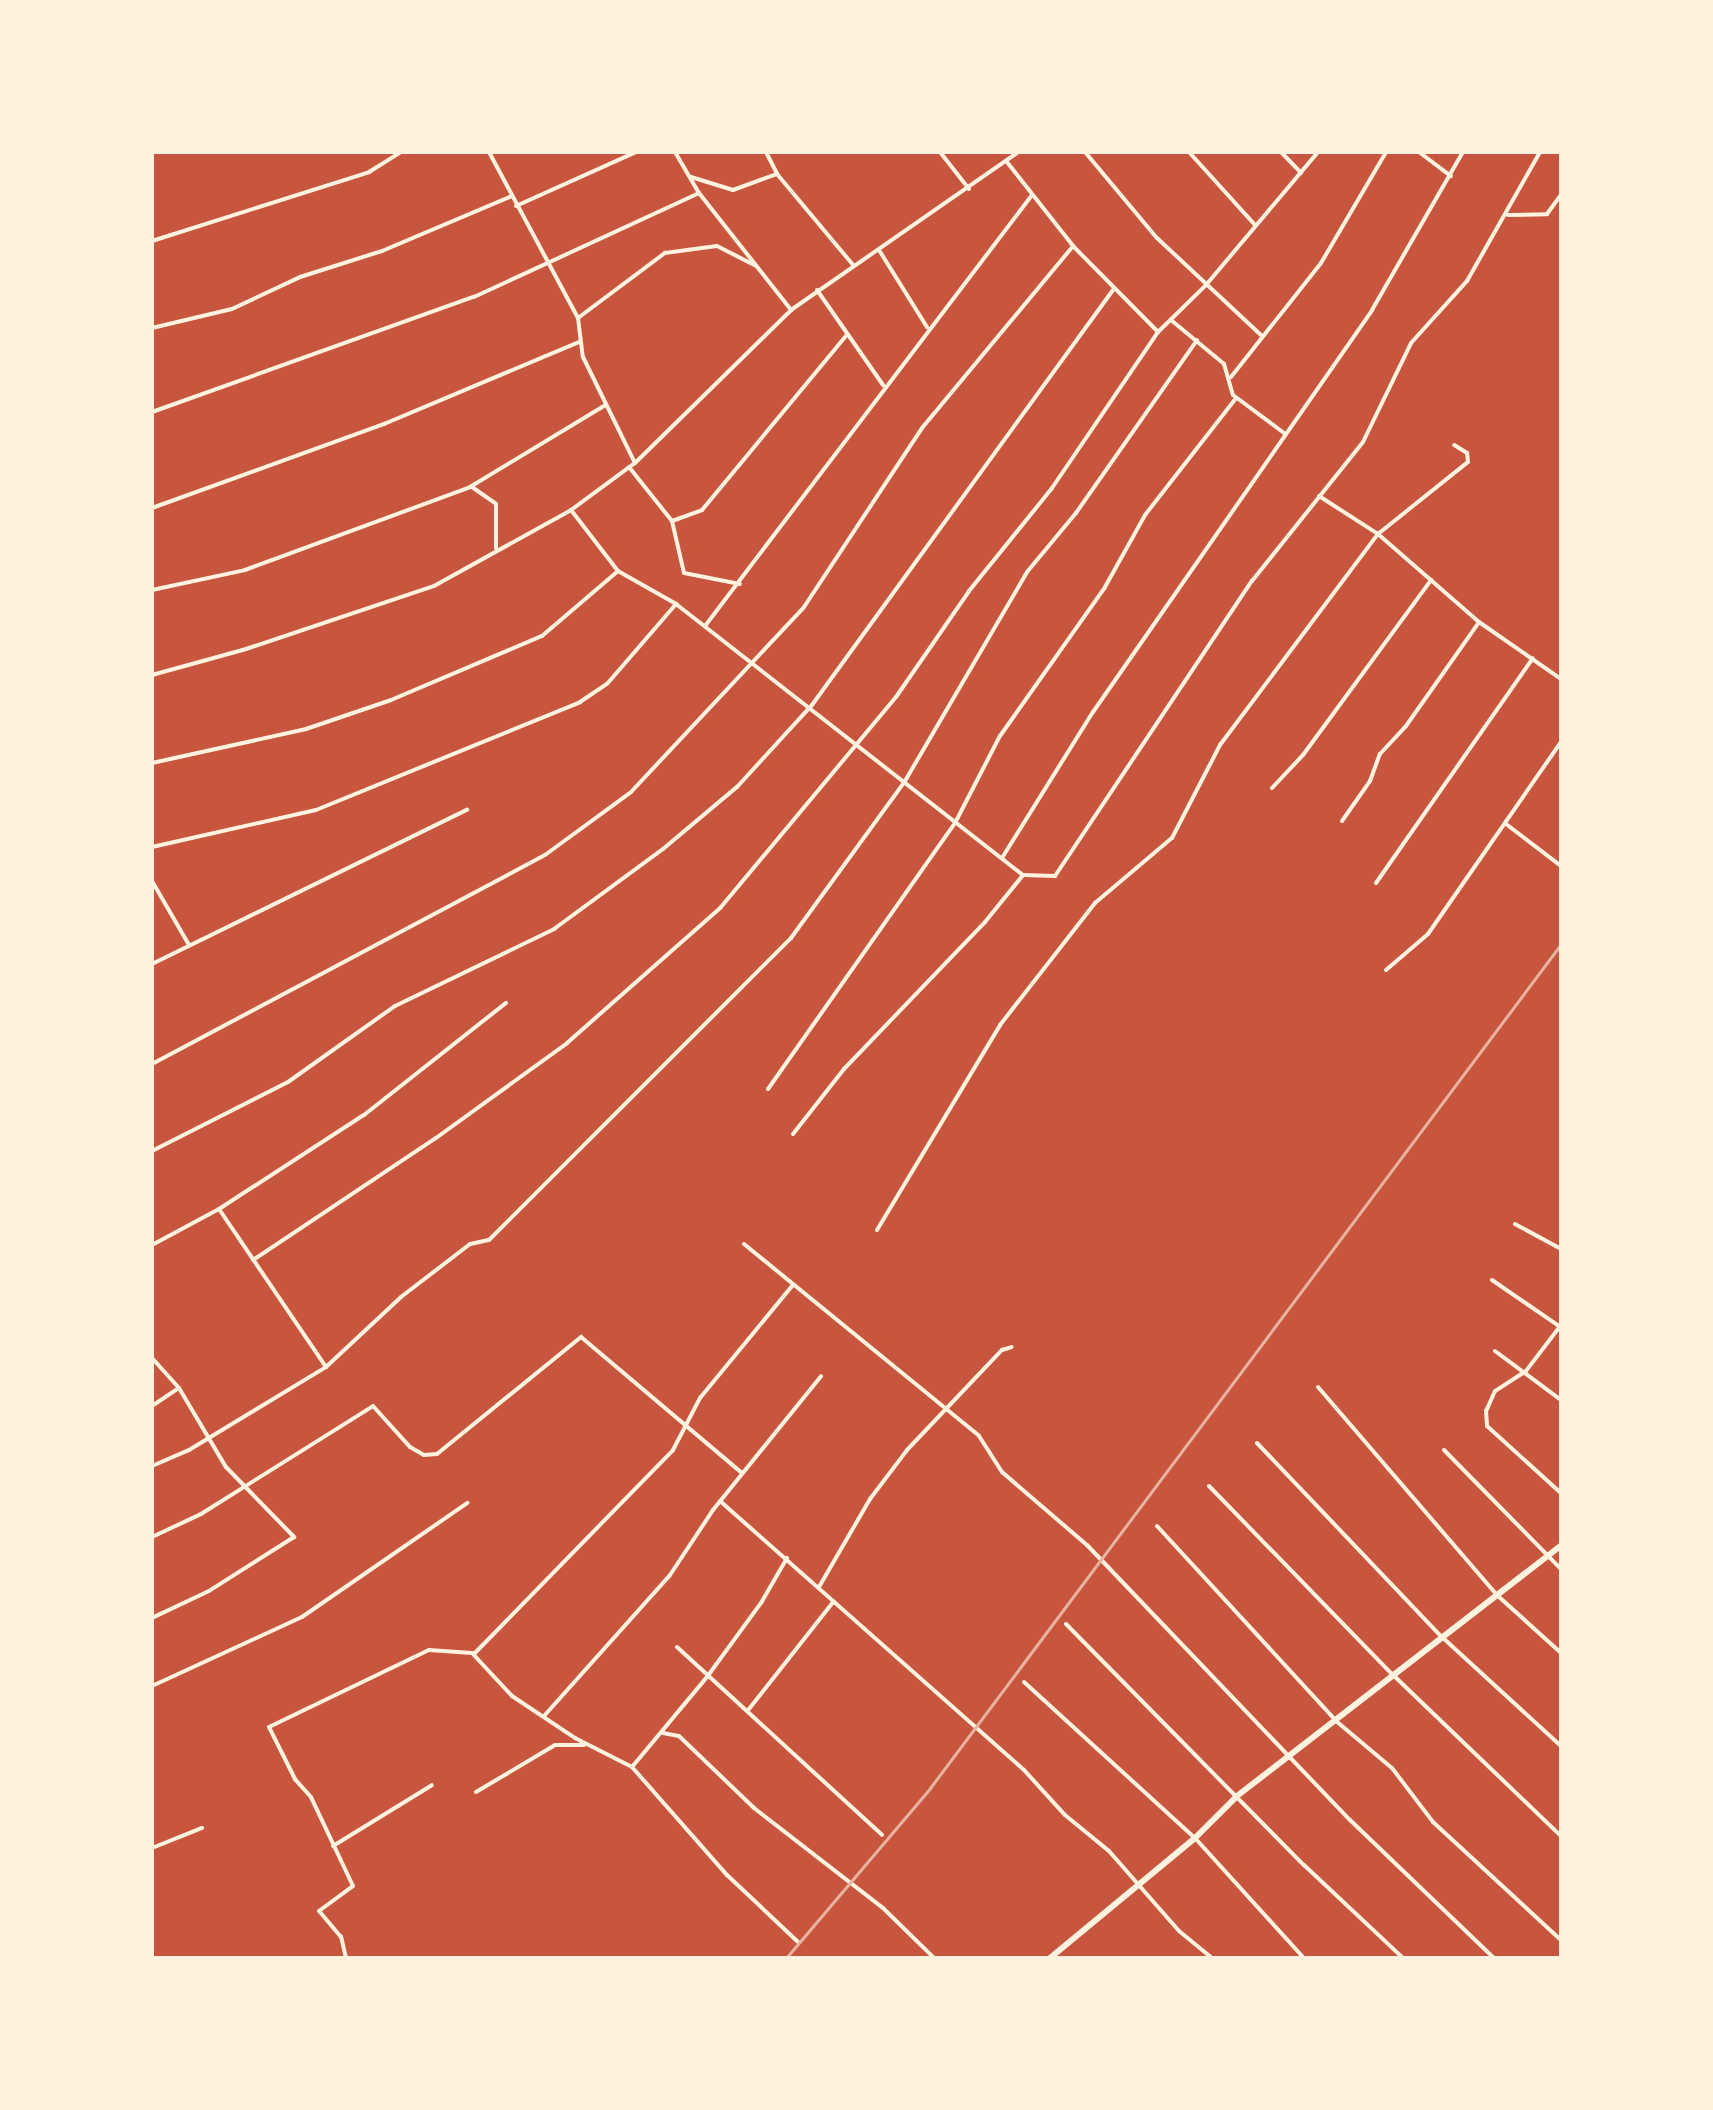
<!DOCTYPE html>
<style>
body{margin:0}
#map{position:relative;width:1713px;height:2110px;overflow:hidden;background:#c8553d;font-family:"Public Sans",sans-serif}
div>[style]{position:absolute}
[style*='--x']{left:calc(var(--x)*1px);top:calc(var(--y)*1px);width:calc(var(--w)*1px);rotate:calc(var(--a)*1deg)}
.minor>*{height:4px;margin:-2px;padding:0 2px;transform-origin:2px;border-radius:2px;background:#fff3e0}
.tertiary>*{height:6px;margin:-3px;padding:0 3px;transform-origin:3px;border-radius:3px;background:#fff3e0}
.rail>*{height:3px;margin:-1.5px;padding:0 1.5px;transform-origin:1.5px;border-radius:1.5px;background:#e9b49f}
span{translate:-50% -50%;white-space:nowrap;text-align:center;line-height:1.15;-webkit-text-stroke:8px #fff3e0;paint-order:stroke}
.frame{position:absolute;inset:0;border:154px solid #fff3e0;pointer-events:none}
</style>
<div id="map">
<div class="minor">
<div style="--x:489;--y:152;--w:188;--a:61.8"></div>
<div style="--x:578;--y:318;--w:39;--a:83"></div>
<div style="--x:583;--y:357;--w:118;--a:63.9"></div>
<div style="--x:675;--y:152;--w:48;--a:59.7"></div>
<div style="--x:699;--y:193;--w:149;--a:51.8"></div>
<div style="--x:766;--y:152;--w:25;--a:63"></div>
<div style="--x:777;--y:174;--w:119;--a:50.1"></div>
<div style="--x:940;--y:152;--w:47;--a:51.9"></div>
<div style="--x:1085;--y:152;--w:112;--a:50.1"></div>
<div style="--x:1157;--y:238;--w:144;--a:43"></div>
<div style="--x:1189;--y:152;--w:98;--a:47.9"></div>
<div style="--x:1281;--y:152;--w:29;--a:46"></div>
<div style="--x:1419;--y:152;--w:40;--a:37"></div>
<div style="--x:1007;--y:162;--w:107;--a:51.8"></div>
<div style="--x:1073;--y:246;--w:121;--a:45.3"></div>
<div style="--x:691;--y:177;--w:44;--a:17.2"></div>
<div style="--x:733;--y:190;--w:47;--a:-20"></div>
<div style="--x:516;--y:206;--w:132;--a:-24.2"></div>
<div style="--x:1508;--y:215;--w:39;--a:-1"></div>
<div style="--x:1547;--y:214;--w:24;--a:-54"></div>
<div style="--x:152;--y:241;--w:228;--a:-17.6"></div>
<div style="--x:369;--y:172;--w:38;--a:-32"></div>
<div style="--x:879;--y:250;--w:91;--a:58.1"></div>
<div style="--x:817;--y:290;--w:116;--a:55.2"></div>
<div style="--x:578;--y:318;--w:109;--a:-36.8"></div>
<div style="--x:665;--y:253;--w:52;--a:-7.7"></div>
<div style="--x:717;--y:246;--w:44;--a:27.1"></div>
<div style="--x:1171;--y:320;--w:69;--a:39.7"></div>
<div style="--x:1224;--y:364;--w:32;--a:74"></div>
<div style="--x:1233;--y:395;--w:64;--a:36.7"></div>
<div style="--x:152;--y:328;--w:82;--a:-13.4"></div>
<div style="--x:232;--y:309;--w:75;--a:-25.2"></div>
<div style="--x:300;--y:277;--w:86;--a:-17.6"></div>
<div style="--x:382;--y:251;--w:139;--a:-22.9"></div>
<div style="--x:1231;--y:377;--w:145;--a:-51.7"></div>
<div style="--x:1321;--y:263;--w:129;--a:-59.6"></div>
<div style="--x:152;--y:412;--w:342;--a:-19.7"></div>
<div style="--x:474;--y:297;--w:248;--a:-24.8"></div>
<div style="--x:629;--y:467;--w:69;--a:51.5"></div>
<div style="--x:672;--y:521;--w:53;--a:77"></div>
<div style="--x:684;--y:573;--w:57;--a:11.1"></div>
<div style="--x:472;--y:487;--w:29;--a:35"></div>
<div style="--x:496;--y:504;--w:44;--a:90"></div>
<div style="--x:1319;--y:496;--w:70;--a:32.8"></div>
<div style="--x:1378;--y:534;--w:134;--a:41.1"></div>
<div style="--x:1479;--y:622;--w:100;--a:34.8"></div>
<div style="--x:152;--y:508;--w:247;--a:-19.9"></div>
<div style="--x:384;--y:424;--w:212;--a:-22.8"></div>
<div style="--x:571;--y:510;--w:77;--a:52.4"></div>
<div style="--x:618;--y:571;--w:67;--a:29.6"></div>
<div style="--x:676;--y:604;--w:440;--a:38"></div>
<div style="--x:672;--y:521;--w:32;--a:-20"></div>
<div style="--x:702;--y:510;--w:227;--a:-50.4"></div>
<div style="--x:152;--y:590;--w:95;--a:-12.1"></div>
<div style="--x:245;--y:570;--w:240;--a:-20.2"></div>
<div style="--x:470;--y:487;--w:157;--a:-31.2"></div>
<div style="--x:705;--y:626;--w:541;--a:-52.81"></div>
<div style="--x:152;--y:675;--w:94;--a:-15.4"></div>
<div style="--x:243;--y:650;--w:201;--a:-18.5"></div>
<div style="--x:434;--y:586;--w:157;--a:-29"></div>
<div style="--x:571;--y:510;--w:79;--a:-36.3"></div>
<div style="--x:635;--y:463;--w:219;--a:-44.4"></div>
<div style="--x:791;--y:310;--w:277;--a:-34.8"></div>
<div style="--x:152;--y:763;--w:158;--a:-12.4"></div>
<div style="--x:306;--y:729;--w:90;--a:-18.8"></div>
<div style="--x:391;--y:700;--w:164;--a:-23"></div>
<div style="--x:542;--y:636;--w:100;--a:-40.5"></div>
<div style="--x:1272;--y:788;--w:45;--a:-46.8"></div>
<div style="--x:1303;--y:755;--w:217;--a:-53.8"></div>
<div style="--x:1342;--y:821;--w:49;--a:-55"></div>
<div style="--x:1370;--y:781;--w:29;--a:-70"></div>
<div style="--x:1380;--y:754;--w:38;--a:-47"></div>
<div style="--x:1406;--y:726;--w:127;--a:-54.9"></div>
<div style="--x:1506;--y:824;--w:69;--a:37.4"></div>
<div style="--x:152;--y:847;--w:168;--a:-12.7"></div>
<div style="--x:316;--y:810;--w:285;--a:-22.2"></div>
<div style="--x:580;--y:702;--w:32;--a:-34"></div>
<div style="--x:607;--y:684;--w:106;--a:-49.2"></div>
<div style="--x:1002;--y:858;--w:172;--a:-58.1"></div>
<div style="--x:1093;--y:712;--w:489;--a:-55.2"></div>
<div style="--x:1372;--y:310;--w:182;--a:-60.1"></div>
<div style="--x:152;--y:881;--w:74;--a:60"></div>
<div style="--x:1376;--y:883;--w:274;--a:-55.1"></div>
<div style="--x:152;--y:964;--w:351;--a:-26.1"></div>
<div style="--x:1386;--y:970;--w:55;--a:-40.6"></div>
<div style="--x:1428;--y:934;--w:234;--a:-55.3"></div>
<div style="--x:152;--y:1064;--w:445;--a:-28"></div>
<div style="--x:545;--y:855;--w:107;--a:-36.2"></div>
<div style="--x:631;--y:792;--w:253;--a:-46.9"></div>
<div style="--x:804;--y:607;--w:214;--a:-56.6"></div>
<div style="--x:922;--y:428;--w:236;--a:-50.3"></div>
<div style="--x:768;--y:1089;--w:325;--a:-54.9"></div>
<div style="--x:955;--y:823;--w:98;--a:-62.7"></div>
<div style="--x:1000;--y:736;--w:182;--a:-54.8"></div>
<div style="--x:1105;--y:587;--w:82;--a:-60.9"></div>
<div style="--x:1145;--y:515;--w:148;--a:-52.1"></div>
<div style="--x:793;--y:1134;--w:83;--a:-51.9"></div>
<div style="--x:844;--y:1069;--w:204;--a:-46.2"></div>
<div style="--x:985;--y:922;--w:60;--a:-51"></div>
<div style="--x:1023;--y:875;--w:32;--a:2"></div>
<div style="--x:1055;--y:876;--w:355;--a:-56.3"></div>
<div style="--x:1252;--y:581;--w:178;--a:-51.4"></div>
<div style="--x:1363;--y:442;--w:110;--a:-64.1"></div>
<div style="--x:1411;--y:343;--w:84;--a:-47.9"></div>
<div style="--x:1467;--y:281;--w:148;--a:-60.5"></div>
<div style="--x:152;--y:1151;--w:153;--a:-26.9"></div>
<div style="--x:288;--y:1082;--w:131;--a:-35.4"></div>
<div style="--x:395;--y:1006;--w:177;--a:-25.8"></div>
<div style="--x:554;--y:929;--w:135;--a:-36.3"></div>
<div style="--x:663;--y:849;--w:97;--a:-40"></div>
<div style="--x:737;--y:787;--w:111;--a:-47.6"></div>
<div style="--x:812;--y:705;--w:513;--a:-54.05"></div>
<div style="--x:219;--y:1209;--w:191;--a:55.9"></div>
<div style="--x:1515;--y:1224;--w:52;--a:28.5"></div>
<div style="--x:877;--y:1230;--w:239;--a:-59"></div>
<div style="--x:1000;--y:1025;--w:155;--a:-52.1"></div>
<div style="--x:1095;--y:903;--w:101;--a:-40.2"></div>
<div style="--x:1172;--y:838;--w:105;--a:-62.7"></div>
<div style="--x:1220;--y:745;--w:264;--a:-53.2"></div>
<div style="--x:1378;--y:534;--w:115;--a:-38.7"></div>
<div style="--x:1468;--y:462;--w:9;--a:-96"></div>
<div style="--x:1467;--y:453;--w:15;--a:-148"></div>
<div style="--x:744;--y:1244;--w:303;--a:39.2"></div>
<div style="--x:979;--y:1436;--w:43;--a:57.4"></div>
<div style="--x:1002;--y:1472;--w:112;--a:40.7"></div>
<div style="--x:1087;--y:1545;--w:381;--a:46.3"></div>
<div style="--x:1350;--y:1820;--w:199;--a:43.8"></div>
<div style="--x:152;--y:1245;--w:76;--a:-28.2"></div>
<div style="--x:219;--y:1209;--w:173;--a:-33"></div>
<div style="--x:364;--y:1115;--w:181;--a:-38.3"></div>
<div style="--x:253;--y:1260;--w:220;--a:-33.7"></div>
<div style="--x:436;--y:1138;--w:162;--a:-35.9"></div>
<div style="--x:567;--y:1043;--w:205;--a:-41.4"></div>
<div style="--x:721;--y:907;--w:273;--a:-50.2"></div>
<div style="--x:896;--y:697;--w:129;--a:-55.4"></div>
<div style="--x:969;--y:591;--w:132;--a:-51.1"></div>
<div style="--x:1052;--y:488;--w:189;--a:-55.8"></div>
<div style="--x:1158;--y:332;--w:67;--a:-44.4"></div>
<div style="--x:1206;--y:285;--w:174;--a:-49.9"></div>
<div style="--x:1492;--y:1280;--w:81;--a:34.5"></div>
<div style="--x:1561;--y:1325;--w:58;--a:127.3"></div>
<div style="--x:1526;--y:1371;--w:37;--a:147"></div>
<div style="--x:1495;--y:1391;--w:22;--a:114"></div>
<div style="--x:1486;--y:1411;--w:15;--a:86"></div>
<div style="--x:1487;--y:1426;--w:100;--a:42.2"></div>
<div style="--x:1495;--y:1351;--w:82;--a:36.6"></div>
<div style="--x:152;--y:1358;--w:40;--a:48"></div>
<div style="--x:179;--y:1388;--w:92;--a:59.3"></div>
<div style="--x:226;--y:1467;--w:98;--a:45.8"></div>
<div style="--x:294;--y:1537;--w:101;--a:147.6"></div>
<div style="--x:209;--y:1591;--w:63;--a:154.7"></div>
<div style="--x:1318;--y:1387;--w:276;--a:49.3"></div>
<div style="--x:1498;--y:1596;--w:85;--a:42.1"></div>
<div style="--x:152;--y:1406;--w:32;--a:-34"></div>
<div style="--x:1257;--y:1443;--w:268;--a:46.4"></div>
<div style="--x:1442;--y:1637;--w:161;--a:42.5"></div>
<div style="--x:1444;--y:1450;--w:167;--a:45.5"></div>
<div style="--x:152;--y:1466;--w:40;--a:-23.4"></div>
<div style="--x:189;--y:1450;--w:160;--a:-31.2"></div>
<div style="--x:326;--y:1367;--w:103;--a:-43"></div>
<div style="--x:401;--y:1297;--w:87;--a:-37.5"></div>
<div style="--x:470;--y:1244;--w:19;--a:-12"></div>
<div style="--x:489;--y:1240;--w:427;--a:-45"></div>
<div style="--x:791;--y:938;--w:194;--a:-54"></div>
<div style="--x:905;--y:781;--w:242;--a:-59.7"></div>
<div style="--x:1027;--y:572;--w:77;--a:-50.3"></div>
<div style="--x:1076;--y:513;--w:211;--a:-55"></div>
<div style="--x:1209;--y:1486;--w:261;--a:45.8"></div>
<div style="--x:1391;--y:1673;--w:236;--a:43.8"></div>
<div style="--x:720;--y:1501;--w:406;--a:41.5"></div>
<div style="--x:1024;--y:1770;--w:61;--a:47.7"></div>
<div style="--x:1065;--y:1815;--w:57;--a:39.3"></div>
<div style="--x:1109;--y:1851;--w:106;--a:48.8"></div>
<div style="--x:1179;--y:1931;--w:43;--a:39.3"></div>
<div style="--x:1157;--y:1526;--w:265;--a:47.4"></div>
<div style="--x:1336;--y:1721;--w:73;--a:40"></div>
<div style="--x:1392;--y:1768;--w:68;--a:52.8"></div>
<div style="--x:1433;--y:1822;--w:174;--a:42.7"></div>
<div style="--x:152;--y:1537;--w:54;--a:-25.1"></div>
<div style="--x:201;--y:1514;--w:203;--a:-32.1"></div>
<div style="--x:373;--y:1406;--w:55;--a:47.9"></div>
<div style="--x:410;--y:1447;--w:16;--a:30"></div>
<div style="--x:424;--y:1455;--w:13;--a:-4"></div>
<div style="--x:437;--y:1454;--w:186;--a:-39.1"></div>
<div style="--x:581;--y:1337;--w:209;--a:40.2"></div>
<div style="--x:819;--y:1587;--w:102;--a:-59.9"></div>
<div style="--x:870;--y:1499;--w:61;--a:-52.9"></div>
<div style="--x:907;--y:1450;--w:138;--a:-46.5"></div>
<div style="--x:1002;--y:1350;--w:10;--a:-17"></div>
<div style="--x:1066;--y:1624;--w:339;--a:45.4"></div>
<div style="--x:1304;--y:1865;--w:136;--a:43.2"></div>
<div style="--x:677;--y:1647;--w:278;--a:42.5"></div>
<div style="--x:474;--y:1654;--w:285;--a:-45.7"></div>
<div style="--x:673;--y:1450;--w:59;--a:-62.6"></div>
<div style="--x:700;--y:1398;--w:145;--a:-50.6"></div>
<div style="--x:1024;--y:1682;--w:231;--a:42.4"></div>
<div style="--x:1195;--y:1838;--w:162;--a:47.8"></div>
<div style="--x:152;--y:1686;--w:165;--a:-24.7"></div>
<div style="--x:302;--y:1617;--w:201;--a:-34.6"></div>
<div style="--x:749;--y:1709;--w:137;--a:-51.8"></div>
<div style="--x:544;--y:1716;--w:189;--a:-48.2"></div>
<div style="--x:670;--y:1575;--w:78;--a:-56.5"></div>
<div style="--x:713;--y:1510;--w:172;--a:-51.1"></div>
<div style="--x:663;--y:1733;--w:16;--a:11"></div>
<div style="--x:679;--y:1736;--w:104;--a:43.8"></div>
<div style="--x:754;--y:1808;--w:163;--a:37.8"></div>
<div style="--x:883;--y:1908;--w:71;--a:44.4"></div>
<div style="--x:632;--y:1767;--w:117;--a:-50.2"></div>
<div style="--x:707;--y:1677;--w:92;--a:-53.9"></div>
<div style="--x:761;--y:1603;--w:52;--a:-60"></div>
<div style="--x:476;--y:1792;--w:92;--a:-30.7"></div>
<div style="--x:555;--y:1745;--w:29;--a:0"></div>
<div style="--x:333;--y:1846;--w:116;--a:-31.6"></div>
<div style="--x:152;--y:1848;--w:54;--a:-21.8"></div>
<div style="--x:346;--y:1958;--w:22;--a:-103"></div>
<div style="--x:341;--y:1937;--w:34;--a:-130"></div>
<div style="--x:319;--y:1911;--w:42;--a:-36.3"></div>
<div style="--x:353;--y:1886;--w:98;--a:-115.3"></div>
<div style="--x:311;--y:1797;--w:24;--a:-132"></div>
<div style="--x:295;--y:1779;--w:58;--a:-116.6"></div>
<div style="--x:269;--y:1727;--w:178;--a:-25.7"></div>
<div style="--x:429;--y:1650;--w:43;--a:4"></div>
<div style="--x:472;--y:1653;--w:59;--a:47.1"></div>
<div style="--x:512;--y:1696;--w:76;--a:33.7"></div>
<div style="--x:575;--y:1738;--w:64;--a:27"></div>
<div style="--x:632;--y:1767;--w:144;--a:48.7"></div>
<div style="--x:727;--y:1875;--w:98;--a:43.3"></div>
</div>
<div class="tertiary">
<div style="--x:1050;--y:1958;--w:188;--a:-39.6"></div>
<div style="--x:1195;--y:1838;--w:59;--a:-45"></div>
<div style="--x:1237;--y:1796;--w:409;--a:-37.7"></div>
</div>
<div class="rail">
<div style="--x:786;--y:1958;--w:223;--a:-49.7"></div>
<div style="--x:930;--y:1788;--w:1054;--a:-53.22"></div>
</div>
<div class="frame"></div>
</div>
